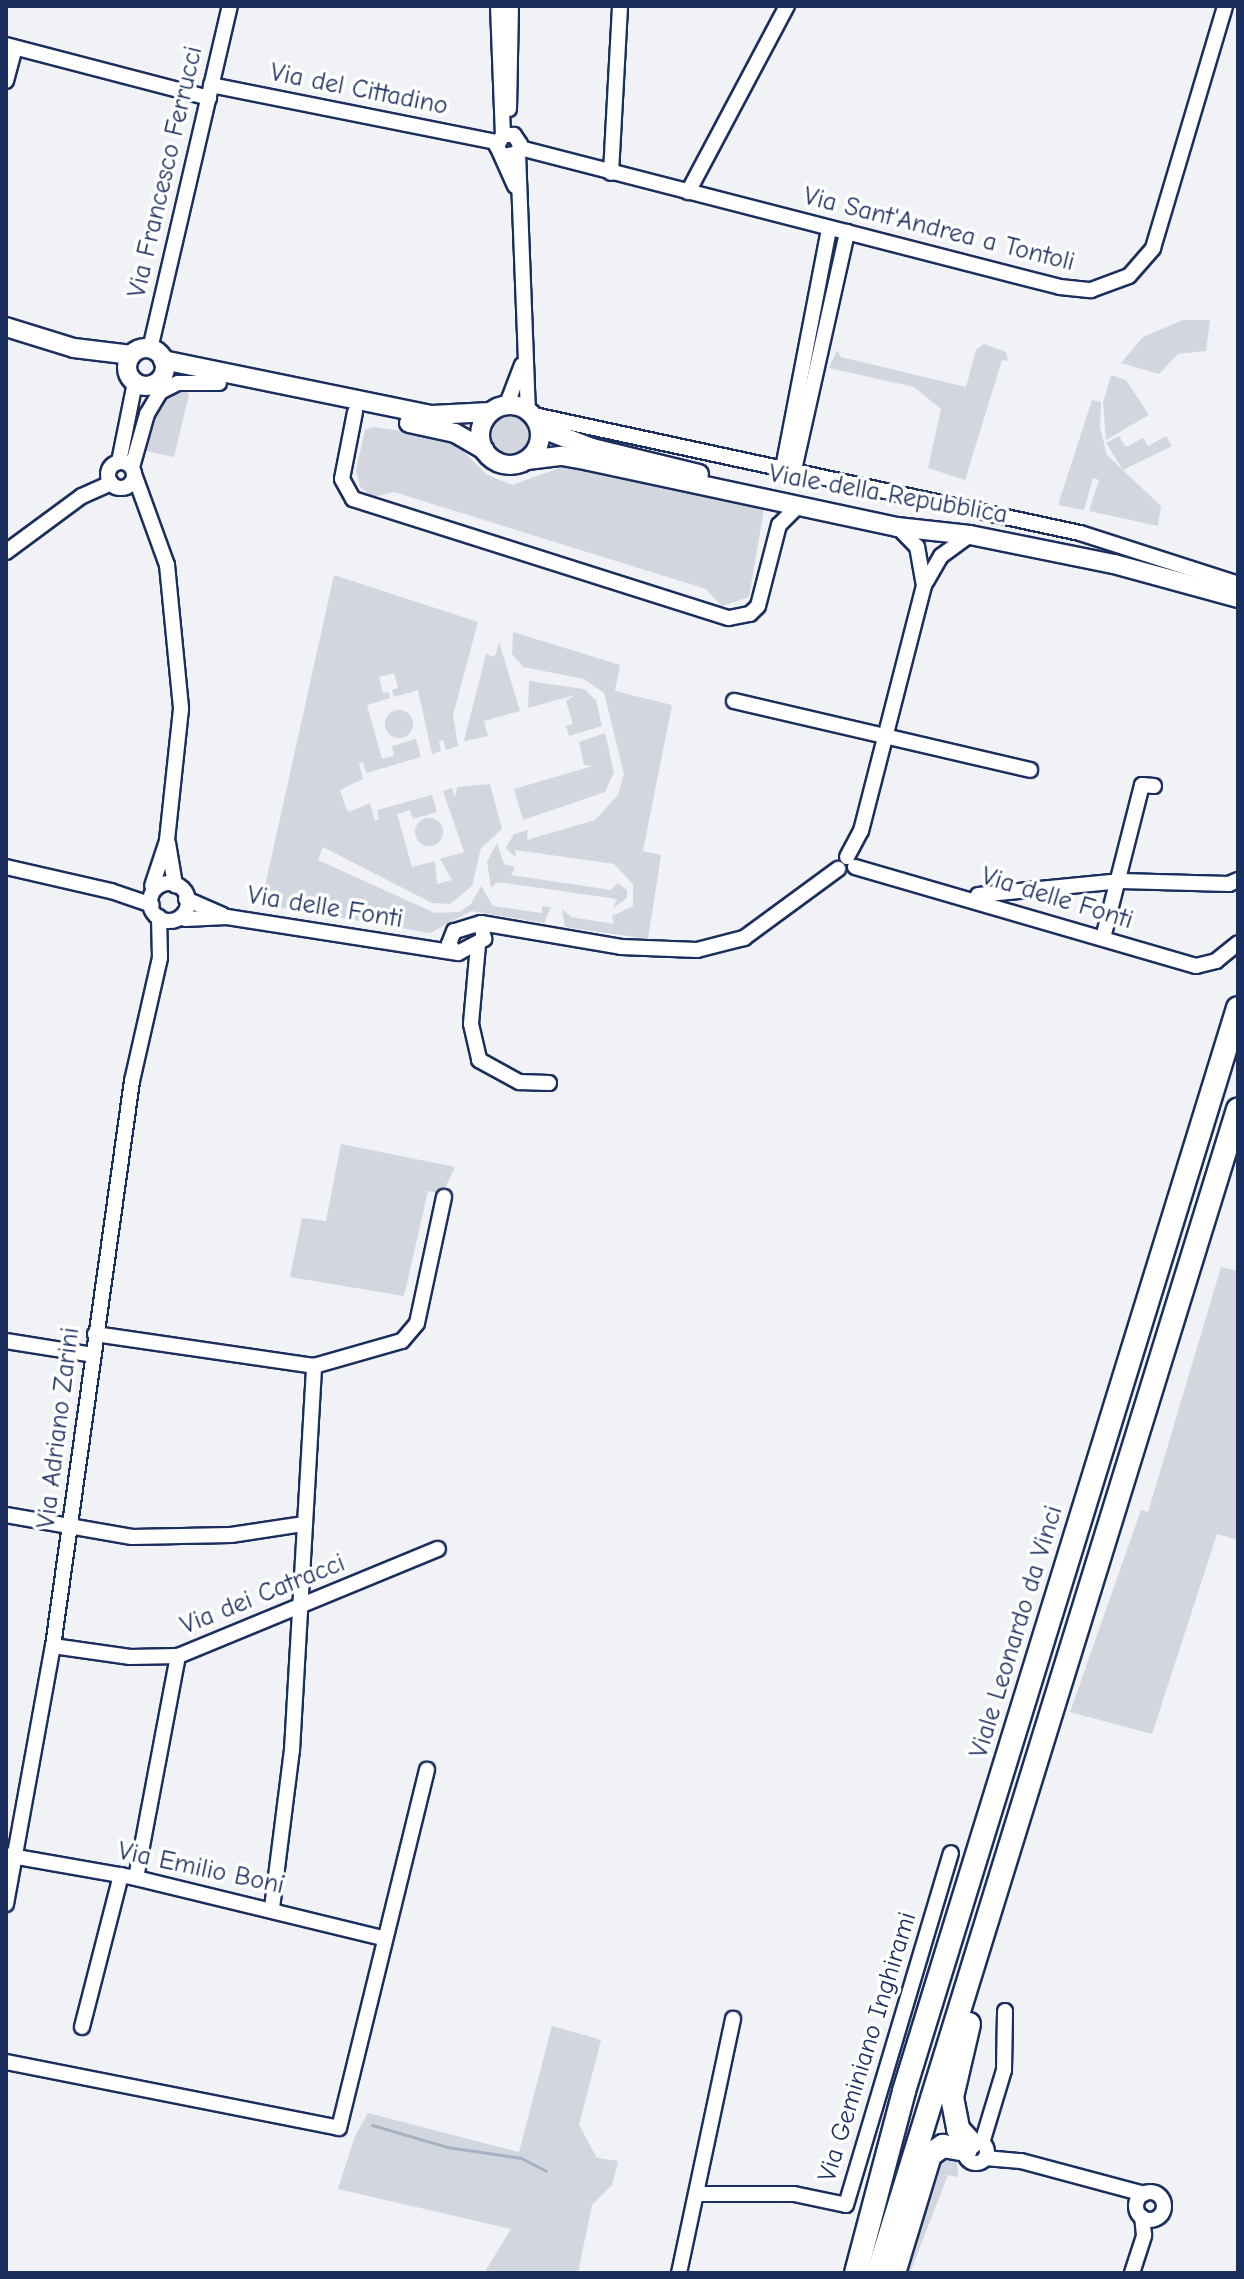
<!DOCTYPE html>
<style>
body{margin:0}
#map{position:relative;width:1244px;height:2279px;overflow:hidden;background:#f1f2f5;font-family:"Comic Neue",sans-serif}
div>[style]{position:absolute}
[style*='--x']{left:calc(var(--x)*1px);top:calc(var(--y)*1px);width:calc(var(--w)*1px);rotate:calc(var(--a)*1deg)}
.green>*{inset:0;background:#d2d6df}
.round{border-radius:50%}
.stream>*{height:3px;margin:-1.5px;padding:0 1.5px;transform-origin:1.5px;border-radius:1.5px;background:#a8b0c2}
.roads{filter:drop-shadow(2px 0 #1b2f5e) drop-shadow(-2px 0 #1b2f5e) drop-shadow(0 2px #1b2f5e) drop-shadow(0 -2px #1b2f5e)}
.minor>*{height:14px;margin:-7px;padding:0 7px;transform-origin:7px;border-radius:7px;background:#fff}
.minor>.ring{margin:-7px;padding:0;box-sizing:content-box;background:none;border:14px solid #fff;border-radius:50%}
.major>*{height:18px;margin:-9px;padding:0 9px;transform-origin:9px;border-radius:9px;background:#fff}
.major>.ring{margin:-9px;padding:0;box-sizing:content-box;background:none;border:18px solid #fff;border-radius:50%}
.highway>*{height:22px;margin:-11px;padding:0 11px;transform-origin:11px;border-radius:11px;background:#fff}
span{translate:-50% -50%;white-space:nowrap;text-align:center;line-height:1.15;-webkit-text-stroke:7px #fff;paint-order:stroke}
.street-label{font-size:26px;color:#1b2f5e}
.frame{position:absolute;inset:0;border:8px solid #1b2f5e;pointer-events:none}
</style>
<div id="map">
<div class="green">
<div style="clip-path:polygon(1183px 320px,1210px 320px,1206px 351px,1178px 354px,1159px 374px,1121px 363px,1143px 337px)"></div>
<div style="clip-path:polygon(984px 344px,1006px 352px,1008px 361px,1002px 360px,965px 480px,928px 468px,941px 409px,914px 387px,829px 368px,837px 350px,841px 357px,966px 387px,976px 350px)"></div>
<div style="clip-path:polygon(1111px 375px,1126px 380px,1149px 415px,1106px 440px,1103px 403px)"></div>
<div style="clip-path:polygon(185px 389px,189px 394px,174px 457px,145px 451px,152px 419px,164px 398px)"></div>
<div style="clip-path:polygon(1092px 400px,1101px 402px,1100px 428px,1107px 455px,1161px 506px,1158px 526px,1089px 511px,1099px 480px,1093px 478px,1084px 510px,1058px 505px)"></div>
<div class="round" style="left:489px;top:413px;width:42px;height:42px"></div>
<div style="clip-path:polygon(373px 427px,439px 436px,456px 444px,486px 474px,512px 485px,565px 466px,764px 509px,749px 597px,722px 606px,706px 589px,394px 492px,373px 497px,360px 487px,356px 470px,365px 430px)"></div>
<div style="clip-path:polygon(1119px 436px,1126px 447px,1143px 438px,1148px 446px,1166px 436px,1172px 446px,1123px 470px,1106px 443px)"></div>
<div style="clip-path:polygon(334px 575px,478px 622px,453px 715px,458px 746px,446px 750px,443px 740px,439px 741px,441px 751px,432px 754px,418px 690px,394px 697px,392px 690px,398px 688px,394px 673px,379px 677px,383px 693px,389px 692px,390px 698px,367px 705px,382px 759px,394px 756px,392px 746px,416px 739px,421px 757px,366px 773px,363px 762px,359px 763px,363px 779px,340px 790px,346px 808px,349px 812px,370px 803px,375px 821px,379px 819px,377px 810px,432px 795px,437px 812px,413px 819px,410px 810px,397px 814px,412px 867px,435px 861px,437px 884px,452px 880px,440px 859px,464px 852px,443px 791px,452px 788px,455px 797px,457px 787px,490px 784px,502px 829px,481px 848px,472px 886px,450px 904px,432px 903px,323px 847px,318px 860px,435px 913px,459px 912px,471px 904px,481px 886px,493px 906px,542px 913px,542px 906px,551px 907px,544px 923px,471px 911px,430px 933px,268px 905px,265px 886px)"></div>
<div style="clip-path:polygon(513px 632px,620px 665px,615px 691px,672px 705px,643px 851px,661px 855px,648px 939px,565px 927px,562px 909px,571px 917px,614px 924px,612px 916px,633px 906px,633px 884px,614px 864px,515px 850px,516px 858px,506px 848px,514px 834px,528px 830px,527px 840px,595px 820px,618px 795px,624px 774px,604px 693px,584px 679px,523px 667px,512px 654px)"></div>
<div style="clip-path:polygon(499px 642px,520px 711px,484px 721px,488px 736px,464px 741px,486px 654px,495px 657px)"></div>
<div style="clip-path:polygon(529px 681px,584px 689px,596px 700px,602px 726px,569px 736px,566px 726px,573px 724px,566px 701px,575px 695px,528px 708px)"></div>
<div class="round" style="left:385px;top:710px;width:28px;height:28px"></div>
<div style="clip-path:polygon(605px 733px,614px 772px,605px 792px,523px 820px,514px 789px,593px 766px,584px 765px,579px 742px)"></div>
<div class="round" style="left:415px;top:818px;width:28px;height:28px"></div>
<div style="clip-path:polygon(497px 843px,504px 864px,515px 867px,511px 875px,611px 890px,618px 883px,627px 890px,627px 898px,613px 908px,617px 899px,497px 882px,491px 888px,487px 862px)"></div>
<div style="clip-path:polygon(341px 1144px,455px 1167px,442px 1194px,428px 1191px,404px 1296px,290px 1277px,302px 1218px,326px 1221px)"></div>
<div style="clip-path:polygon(1221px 1267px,1238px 1271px,1238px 1540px,1217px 1534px,1152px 1734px,1070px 1712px,1141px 1510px,1148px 1512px)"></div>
<div style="clip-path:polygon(552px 2026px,601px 2040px,579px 2125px,597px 2158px,618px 2161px,612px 2185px,592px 2205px,578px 2273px,484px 2273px,511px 2229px,338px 2189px,355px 2136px,368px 2113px,519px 2152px)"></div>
<div style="clip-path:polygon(938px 2155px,957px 2159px,958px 2177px,948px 2175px,910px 2273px,900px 2273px)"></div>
</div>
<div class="stream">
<div style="--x:372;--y:2125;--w:78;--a:16.3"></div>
<div style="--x:447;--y:2147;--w:75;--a:8.5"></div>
<div style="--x:521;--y:2158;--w:28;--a:27"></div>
</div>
<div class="roads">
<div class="minor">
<div style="--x:498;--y:6;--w:129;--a:87.8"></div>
<div style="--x:6;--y:45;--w:210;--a:14.6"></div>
<div style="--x:6;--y:81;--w:34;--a:-75"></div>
<div style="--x:211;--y:85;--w:292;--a:11.3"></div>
<div style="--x:509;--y:109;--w:103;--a:-88.9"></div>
<div style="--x:520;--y:148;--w:558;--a:14.43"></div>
<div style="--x:1060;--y:287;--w:31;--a:6"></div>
<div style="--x:1091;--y:290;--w:40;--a:-20.2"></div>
<div style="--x:1129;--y:276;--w:37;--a:-49"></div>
<div style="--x:1153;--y:248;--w:252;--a:-73.4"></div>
<div style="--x:518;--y:153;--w:257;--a:87.8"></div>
<div style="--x:503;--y:156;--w:15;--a:-11"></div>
<div style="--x:518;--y:153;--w:9;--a:-77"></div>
<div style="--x:520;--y:144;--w:11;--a:-124"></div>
<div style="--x:514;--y:135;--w:11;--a:180"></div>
<div style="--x:503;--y:135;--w:13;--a:119"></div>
<div style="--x:497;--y:146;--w:44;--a:65.8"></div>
<div style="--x:611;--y:173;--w:167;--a:-86.9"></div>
<div style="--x:688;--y:192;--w:211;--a:-62"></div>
<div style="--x:150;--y:349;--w:352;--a:-76.9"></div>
<div style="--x:507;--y:404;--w:42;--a:-69"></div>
<div style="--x:355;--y:412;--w:68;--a:101"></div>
<div style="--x:342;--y:479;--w:23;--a:61"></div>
<div style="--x:353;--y:499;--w:394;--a:17.6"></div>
<div style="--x:729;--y:618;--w:21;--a:-11"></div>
<div style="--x:750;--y:614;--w:11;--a:-45"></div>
<div style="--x:758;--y:606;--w:84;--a:-75.5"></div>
<div style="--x:779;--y:525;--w:28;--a:-45"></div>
<div style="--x:534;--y:415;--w:559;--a:12.2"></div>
<div style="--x:1080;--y:533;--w:164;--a:17.8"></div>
<div class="ring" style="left:108px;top:462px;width:12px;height:12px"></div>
<div style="--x:119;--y:462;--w:81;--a:-78.6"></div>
<div style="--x:132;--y:467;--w:55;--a:-74.2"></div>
<div style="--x:147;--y:414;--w:26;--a:-59"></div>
<div style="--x:160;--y:392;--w:20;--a:-27"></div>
<div style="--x:178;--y:383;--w:41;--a:0"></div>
<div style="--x:783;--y:468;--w:244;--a:-79.1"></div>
<div style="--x:794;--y:470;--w:244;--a:-77.4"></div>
<div style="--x:134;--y:474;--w:97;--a:70.1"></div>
<div style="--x:167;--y:565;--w:145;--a:84.4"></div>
<div style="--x:181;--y:709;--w:133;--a:96.1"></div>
<div style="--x:167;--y:841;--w:47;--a:108.4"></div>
<div style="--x:6;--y:552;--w:94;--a:-36.4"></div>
<div style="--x:82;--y:496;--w:32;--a:-24"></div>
<div style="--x:926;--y:582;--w:30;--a:-60"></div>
<div style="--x:941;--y:556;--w:36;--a:-36"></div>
<div style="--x:734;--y:701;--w:304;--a:13.1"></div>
<div style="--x:168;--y:843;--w:43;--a:80.5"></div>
<div style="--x:847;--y:857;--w:30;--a:-62"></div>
<div style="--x:861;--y:831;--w:253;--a:-75.6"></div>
<div style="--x:924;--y:586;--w:40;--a:-100"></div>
<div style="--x:917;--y:547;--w:28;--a:-134"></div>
<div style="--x:6;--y:867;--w:108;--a:12.9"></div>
<div style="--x:111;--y:891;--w:43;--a:18.9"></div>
<div style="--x:855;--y:867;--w:355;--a:16.2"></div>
<div style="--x:1196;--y:966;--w:21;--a:-14"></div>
<div style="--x:1216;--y:961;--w:28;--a:-39"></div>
<div class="ring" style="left:150px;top:883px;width:24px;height:24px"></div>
<div style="--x:978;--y:895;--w:144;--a:-5.6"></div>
<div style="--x:1121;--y:881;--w:108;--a:1.6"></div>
<div style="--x:1229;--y:884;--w:10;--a:-24"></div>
<div style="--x:186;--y:899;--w:40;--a:23.4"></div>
<div style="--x:185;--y:919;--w:42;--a:-2.7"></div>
<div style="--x:227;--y:917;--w:234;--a:8.9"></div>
<div style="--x:458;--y:953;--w:30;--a:-28"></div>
<div style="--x:484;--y:939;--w:16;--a:-101"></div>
<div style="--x:481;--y:923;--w:28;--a:163"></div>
<div style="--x:454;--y:931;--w:14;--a:111"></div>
<div style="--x:449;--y:944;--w:10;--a:53"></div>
<div style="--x:481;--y:923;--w:142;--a:9.7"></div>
<div style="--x:621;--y:947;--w:76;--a:2.3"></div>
<div style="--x:697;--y:950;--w:49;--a:-14.3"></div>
<div style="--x:744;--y:938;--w:117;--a:-36.3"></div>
<div style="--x:1103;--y:938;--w:158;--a:-75.7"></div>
<div style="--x:1142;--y:785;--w:12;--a:5"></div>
<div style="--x:478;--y:945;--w:79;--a:95.1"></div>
<div style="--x:471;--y:1024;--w:37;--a:77"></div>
<div style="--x:479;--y:1060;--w:46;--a:28.8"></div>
<div style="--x:519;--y:1082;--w:30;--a:2"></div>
<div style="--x:95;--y:1334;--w:221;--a:8.3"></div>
<div style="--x:314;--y:1366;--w:91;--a:-15.9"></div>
<div style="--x:402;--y:1341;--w:23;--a:-50"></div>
<div style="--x:417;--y:1323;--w:129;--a:-77.9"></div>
<div style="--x:6;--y:1341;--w:88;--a:9.1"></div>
<div style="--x:6;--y:1515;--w:128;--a:9.9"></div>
<div style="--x:132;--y:1537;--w:99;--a:-1.2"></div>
<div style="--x:231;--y:1535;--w:74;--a:-8.6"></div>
<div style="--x:53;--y:1646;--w:78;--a:8.1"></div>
<div style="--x:130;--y:1657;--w:48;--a:-1.2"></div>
<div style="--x:178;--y:1656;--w:281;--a:-22.4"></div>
<div style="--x:6;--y:1855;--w:132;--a:10"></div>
<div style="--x:136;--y:1878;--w:254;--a:13.7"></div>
<div style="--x:136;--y:1878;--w:226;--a:-79.3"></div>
<div style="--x:6;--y:1904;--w:262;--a:-79.7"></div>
<div style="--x:53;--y:1646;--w:570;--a:-82.04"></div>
<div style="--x:132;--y:1081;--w:126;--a:-77.2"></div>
<div style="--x:160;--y:958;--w:41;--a:-91.4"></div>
<div style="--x:272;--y:1908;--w:159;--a:-82.8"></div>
<div style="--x:292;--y:1750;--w:385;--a:-86.7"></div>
<div style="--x:82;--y:2027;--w:157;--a:-75.6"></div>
<div style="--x:6;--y:2062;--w:339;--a:11.2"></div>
<div style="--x:339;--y:2128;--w:369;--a:-76.2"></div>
<div class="ring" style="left:965px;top:2141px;width:8px;height:8px"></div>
<div style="--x:982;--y:2143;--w:76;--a:-73.2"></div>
<div style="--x:1004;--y:2070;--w:59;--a:-89"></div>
<div style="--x:985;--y:2158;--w:36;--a:5"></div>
<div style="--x:1021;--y:2161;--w:127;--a:15"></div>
<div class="ring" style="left:1136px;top:2192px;width:14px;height:14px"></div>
<div style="--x:699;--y:2194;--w:95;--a:0"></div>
<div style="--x:794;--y:2194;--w:53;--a:11.9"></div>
<div style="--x:846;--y:2205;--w:367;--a:-73.4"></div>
<div style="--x:679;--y:2273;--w:260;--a:-78"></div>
<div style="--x:1132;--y:2273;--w:40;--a:-72"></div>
<div style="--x:1144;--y:2235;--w:18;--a:-96"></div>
</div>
<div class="major">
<div style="--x:6;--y:327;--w:71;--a:17.2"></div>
<div style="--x:74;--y:348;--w:58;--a:6.9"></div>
<div class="ring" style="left:127px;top:348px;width:20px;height:20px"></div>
<div style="--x:163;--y:360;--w:275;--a:11.6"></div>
<div style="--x:432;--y:415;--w:58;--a:-3"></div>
<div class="ring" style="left:480px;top:405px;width:42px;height:42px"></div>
<div style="--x:409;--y:423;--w:47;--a:12.3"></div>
<div style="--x:455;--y:433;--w:34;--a:30"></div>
<div style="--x:540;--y:428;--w:56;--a:21"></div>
<div style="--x:592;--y:448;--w:110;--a:13.7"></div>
<div style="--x:527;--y:460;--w:35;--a:-7"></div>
<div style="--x:562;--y:456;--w:27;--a:10"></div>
<div style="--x:589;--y:461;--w:315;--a:12.1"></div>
<div style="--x:897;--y:527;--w:73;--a:6.3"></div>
<div style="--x:970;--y:535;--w:147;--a:11.4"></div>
<div style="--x:1114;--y:564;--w:129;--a:15.3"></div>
</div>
<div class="highway">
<div style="--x:969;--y:2024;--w:75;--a:103.1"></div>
<div style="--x:952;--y:2097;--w:33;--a:79"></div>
<div style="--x:958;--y:2129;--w:19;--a:47"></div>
<div style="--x:856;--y:2273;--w:188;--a:-75.2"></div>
<div style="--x:904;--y:2091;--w:1133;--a:-72.86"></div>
<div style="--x:878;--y:2273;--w:1218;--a:-72.81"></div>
<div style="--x:894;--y:2273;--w:123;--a:-73"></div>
<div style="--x:930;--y:2155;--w:16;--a:-35"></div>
<div style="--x:943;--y:2146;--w:23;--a:10"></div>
</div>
</div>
<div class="street-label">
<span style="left:359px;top:90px;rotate:11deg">Via del Cittadino</span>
<span style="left:166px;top:172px;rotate:-77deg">Via Francesco Ferrucci</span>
<span style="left:939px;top:230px;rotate:14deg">Via Sant'Andrea a Tontoli</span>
<span style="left:888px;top:495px;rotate:10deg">Viale della Repubblica</span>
<span style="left:1057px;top:899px;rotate:17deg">Via delle Fonti</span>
<span style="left:325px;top:908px;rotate:9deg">Via delle Fonti</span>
<span style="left:59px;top:1428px;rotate:-83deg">Via Adriano Zarini</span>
<span style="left:263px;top:1595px;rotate:-22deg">Via dei Catracci</span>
<span style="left:1017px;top:1632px;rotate:-73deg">Viale Leonardo da Vinci</span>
<span style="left:201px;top:1869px;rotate:12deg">Via Emilio Boni</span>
<span style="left:868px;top:2047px;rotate:-73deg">Via Geminiano Inghirami</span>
</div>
<div class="frame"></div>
</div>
